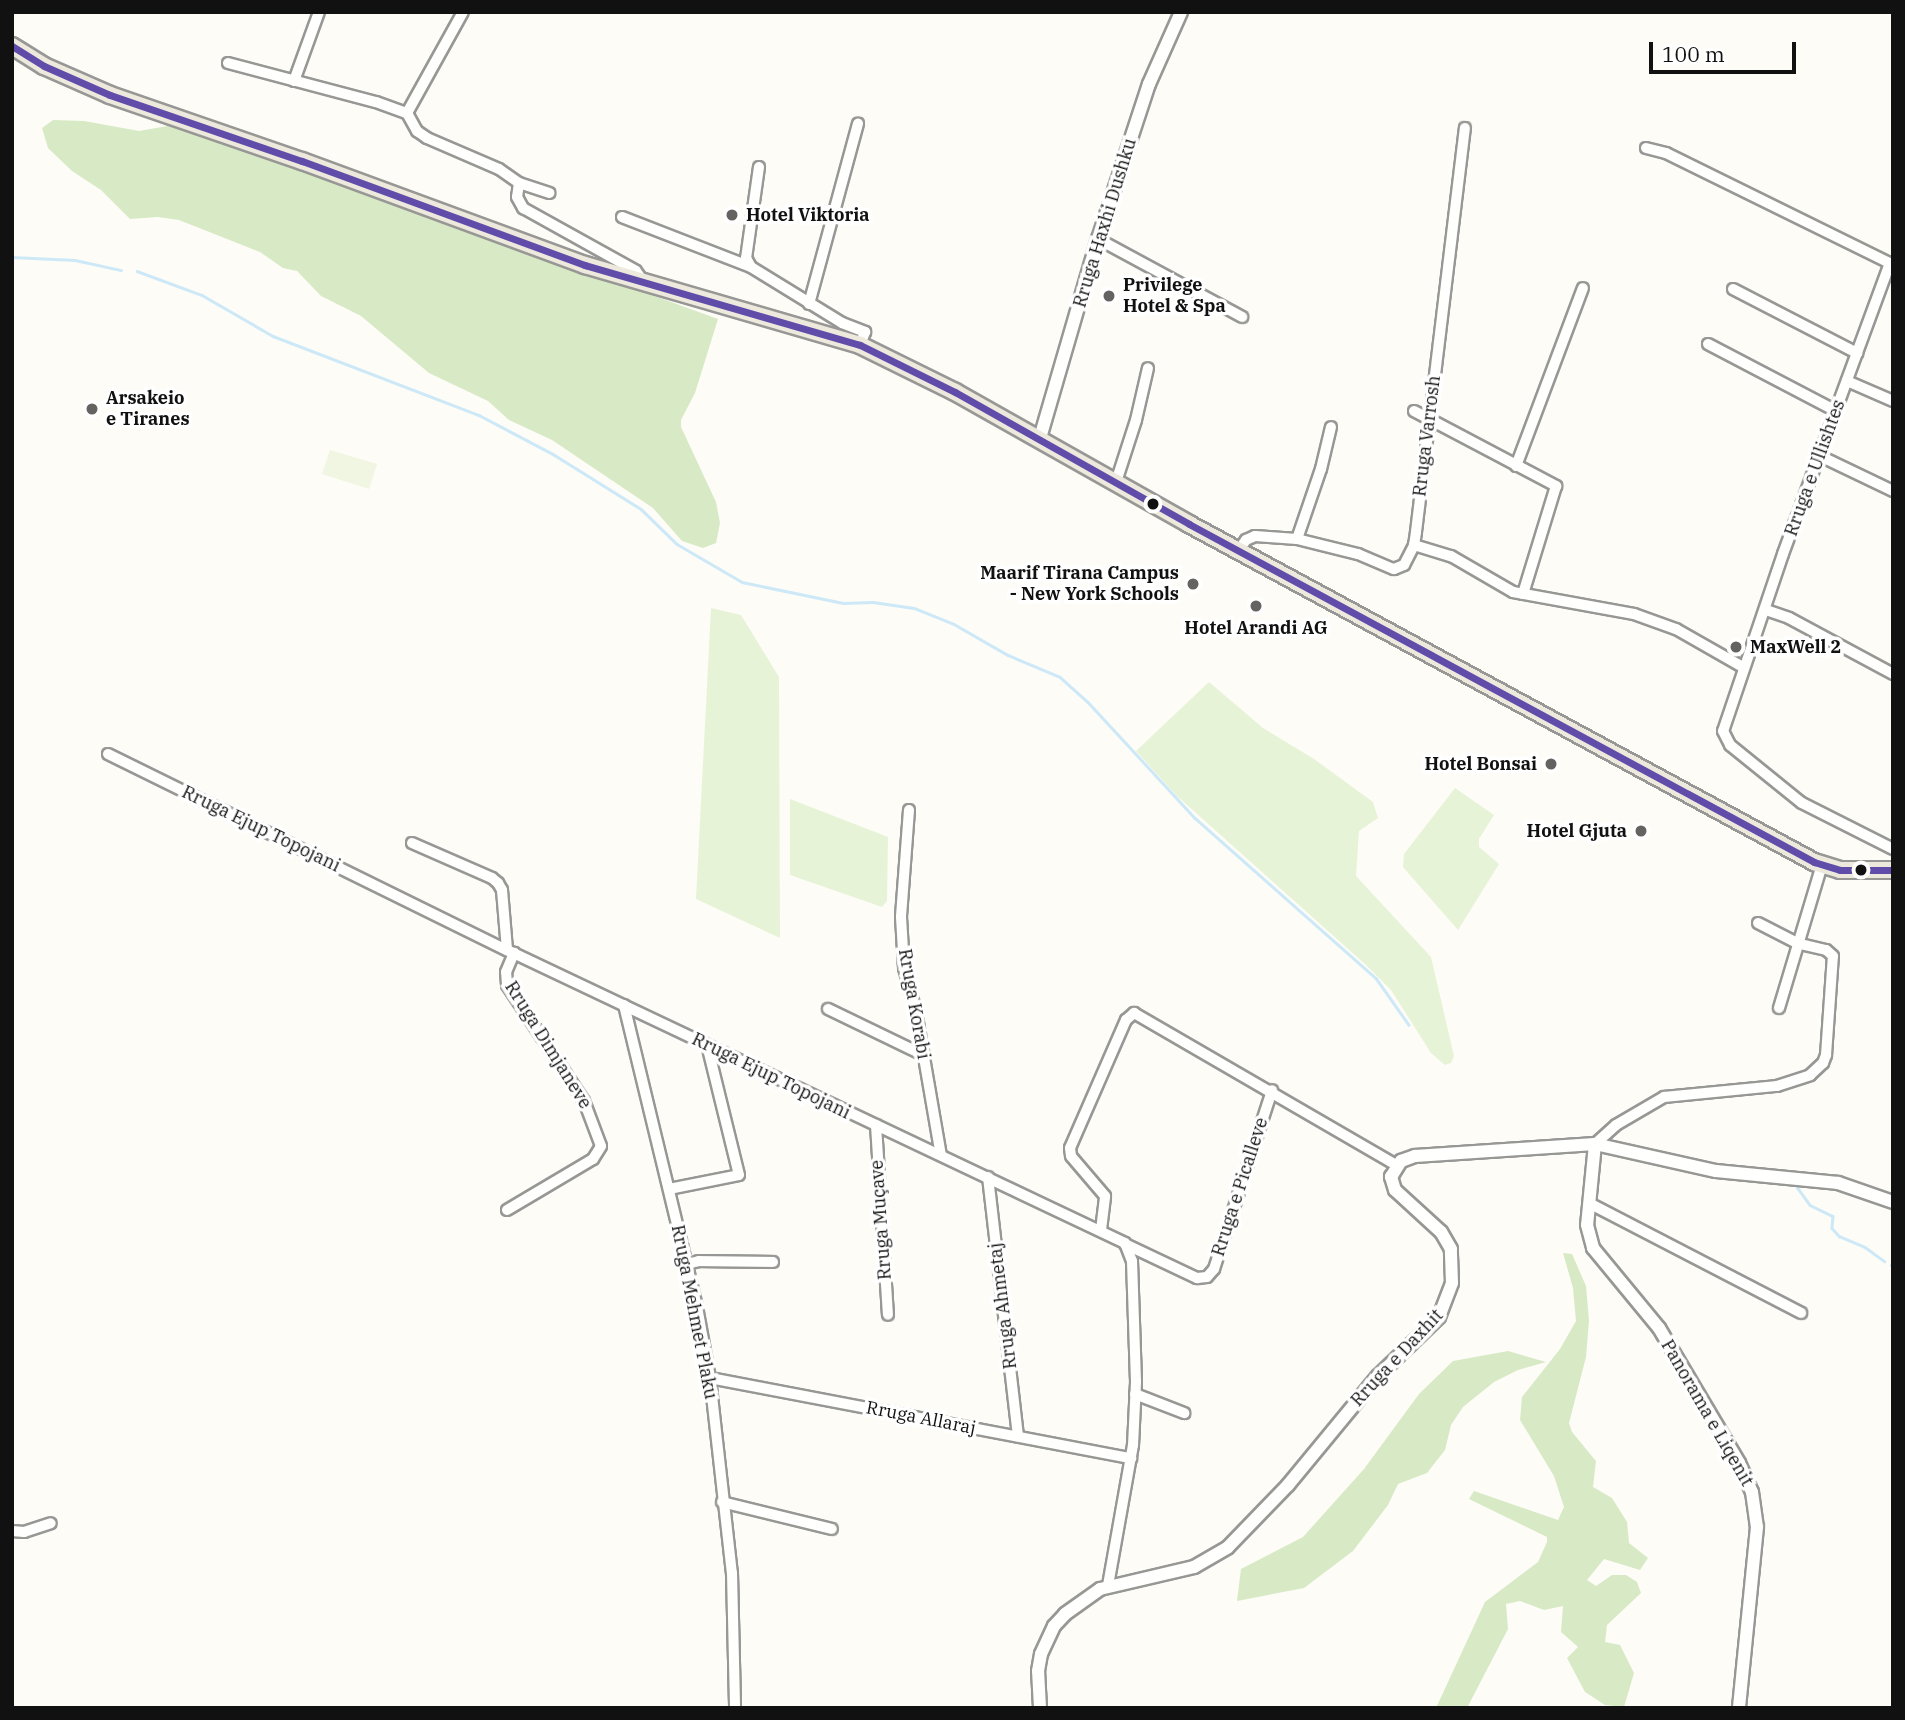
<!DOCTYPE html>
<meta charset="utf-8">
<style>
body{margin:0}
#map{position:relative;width:1905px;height:1720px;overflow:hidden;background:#fdfcf7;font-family:"IBM Plex Serif",serif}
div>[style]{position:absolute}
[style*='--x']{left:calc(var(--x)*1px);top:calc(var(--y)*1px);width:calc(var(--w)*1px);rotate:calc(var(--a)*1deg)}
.green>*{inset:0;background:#e7f3d7}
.forest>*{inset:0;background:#d8eac5}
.pitch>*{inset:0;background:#f0f6e1}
.stream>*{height:2.5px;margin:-1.25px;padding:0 1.25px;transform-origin:1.25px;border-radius:1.25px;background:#cde8f7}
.roads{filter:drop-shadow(2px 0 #979795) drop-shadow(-2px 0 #979795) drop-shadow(0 2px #979795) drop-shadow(0 -2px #979795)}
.minor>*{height:10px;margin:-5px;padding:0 5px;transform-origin:5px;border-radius:5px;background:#fffffe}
.tertiary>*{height:12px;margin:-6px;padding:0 6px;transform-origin:6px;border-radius:6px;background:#fffffe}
.primary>*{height:16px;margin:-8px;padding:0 8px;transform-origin:8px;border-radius:8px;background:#ede9dc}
.bus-1>*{height:7px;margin:-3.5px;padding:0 3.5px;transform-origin:3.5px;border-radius:3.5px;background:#604daa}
.dots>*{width:19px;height:19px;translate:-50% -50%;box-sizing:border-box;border:4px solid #fff;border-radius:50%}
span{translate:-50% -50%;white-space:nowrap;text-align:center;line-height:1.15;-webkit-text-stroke:7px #fff;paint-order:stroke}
.poi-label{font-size:18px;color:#111;font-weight:700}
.left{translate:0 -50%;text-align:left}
.right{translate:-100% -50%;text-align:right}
.street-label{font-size:18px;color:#111}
.frame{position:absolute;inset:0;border:14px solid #111;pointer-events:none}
.scale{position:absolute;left:1649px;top:42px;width:147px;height:32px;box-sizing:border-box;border:4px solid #111;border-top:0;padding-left:9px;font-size:21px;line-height:24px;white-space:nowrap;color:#111;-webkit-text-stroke:5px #fff;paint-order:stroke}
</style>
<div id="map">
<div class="green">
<div style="clip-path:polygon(711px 608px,741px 615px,779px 677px,780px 938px,696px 899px)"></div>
<div style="clip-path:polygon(1209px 682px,1263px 728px,1314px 759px,1373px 802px,1378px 818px,1359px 831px,1356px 876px,1431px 957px,1454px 1056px,1451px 1063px,1445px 1065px,1431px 1053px,1391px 990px,1366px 965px,1177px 796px,1136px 751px)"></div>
<div style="clip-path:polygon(1455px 788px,1494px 815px,1479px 839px,1479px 847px,1499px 864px,1458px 930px,1403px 867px,1404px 854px)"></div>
<div style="clip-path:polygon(790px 799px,888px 837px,887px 901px,882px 907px,790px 875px)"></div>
</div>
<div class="forest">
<div style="clip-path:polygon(53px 120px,84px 121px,139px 131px,173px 125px,189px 127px,718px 319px,695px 393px,681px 420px,681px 427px,716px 502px,720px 523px,716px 543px,703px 548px,682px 541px,653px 508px,552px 440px,509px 420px,488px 401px,429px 373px,361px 316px,321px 296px,297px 271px,283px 268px,260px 252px,179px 220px,158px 217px,130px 219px,101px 190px,72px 171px,48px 148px,42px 128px)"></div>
<div style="clip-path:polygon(1563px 1253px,1572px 1254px,1586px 1286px,1589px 1321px,1586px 1357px,1569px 1423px,1572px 1432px,1596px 1461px,1593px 1487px,1612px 1498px,1627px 1522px,1629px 1543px,1648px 1558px,1640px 1570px,1604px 1559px,1587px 1580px,1596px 1586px,1612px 1575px,1626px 1575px,1637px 1582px,1641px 1593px,1607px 1625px,1605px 1642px,1620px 1645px,1634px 1673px,1624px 1707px,1605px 1705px,1585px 1692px,1567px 1658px,1578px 1647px,1561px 1632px,1563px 1606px,1544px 1610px,1520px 1601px,1506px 1604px,1508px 1629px,1467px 1708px,1436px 1708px,1485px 1602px,1538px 1562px,1547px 1542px,1547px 1537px,1469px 1499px,1474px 1491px,1558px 1520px,1564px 1507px,1554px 1476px,1520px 1420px,1522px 1397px,1560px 1349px,1576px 1321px,1573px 1288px)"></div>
<div style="clip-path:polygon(1508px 1351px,1546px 1362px,1518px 1370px,1494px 1382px,1463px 1407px,1451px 1425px,1445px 1450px,1427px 1473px,1398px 1484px,1388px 1505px,1353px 1551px,1304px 1588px,1237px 1601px,1241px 1569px,1303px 1537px,1364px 1469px,1419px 1394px,1453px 1361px)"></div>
</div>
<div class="pitch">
<div style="clip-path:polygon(330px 450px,377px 464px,369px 489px,322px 474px)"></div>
</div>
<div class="stream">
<div style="--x:12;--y:257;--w:63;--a:2.7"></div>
<div style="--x:75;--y:260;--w:47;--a:12.3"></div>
<div style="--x:137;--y:271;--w:69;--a:20.3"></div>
<div style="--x:202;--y:295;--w:82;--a:30"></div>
<div style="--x:273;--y:336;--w:221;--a:21"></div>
<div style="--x:479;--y:415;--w:84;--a:27.8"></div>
<div style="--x:553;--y:454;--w:104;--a:32"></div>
<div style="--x:641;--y:509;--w:50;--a:44.2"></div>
<div style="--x:677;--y:544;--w:75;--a:30.3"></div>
<div style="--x:742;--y:582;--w:103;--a:11.7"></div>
<div style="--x:843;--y:603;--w:30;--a:-2"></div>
<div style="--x:873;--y:602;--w:41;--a:8.3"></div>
<div style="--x:914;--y:608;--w:43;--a:21.8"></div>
<div style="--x:954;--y:624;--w:62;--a:29.9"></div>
<div style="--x:1008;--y:655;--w:56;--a:22.9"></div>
<div style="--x:1060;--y:677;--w:38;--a:42"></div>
<div style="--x:1088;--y:702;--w:158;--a:47.3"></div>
<div style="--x:1195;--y:818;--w:242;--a:41.5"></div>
<div style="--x:1376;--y:978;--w:57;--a:54.9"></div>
<div style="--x:1797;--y:1187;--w:22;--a:54"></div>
<div style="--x:1810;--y:1205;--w:25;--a:26"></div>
<div style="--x:1833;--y:1216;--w:12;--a:95"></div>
<div style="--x:1832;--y:1228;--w:11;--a:49"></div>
<div style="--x:1839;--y:1236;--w:28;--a:23"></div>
<div style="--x:1865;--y:1247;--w:24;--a:36"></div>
<div style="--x:1891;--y:1265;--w:2;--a:27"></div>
</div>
<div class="roads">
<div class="minor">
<div style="--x:228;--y:63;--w:153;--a:14.8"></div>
<div style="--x:376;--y:102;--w:33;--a:20"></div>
<div style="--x:407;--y:113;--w:21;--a:61"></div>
<div style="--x:417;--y:131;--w:12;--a:35"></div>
<div style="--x:427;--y:138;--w:78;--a:23.3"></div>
<div style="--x:499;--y:169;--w:24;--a:35"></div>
<div style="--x:519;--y:183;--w:32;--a:18"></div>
<div style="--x:294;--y:81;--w:73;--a:-70.1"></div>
<div style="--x:407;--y:113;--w:115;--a:-61"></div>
<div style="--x:1646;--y:148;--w:21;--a:14"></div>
<div style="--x:1666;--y:153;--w:250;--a:26.2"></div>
<div style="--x:1890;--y:263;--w:310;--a:110.2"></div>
<div style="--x:1783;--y:554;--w:187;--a:108.7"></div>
<div style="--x:1723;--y:731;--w:16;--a:63"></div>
<div style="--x:1730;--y:745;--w:92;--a:38.9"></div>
<div style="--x:1802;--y:803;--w:102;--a:26.8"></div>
<div style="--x:759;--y:167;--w:92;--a:98.1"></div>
<div style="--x:746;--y:258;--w:10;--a:61"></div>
<div style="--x:751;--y:267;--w:107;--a:31.6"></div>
<div style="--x:842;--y:323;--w:25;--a:21"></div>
<div style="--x:865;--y:332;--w:14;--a:111"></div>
<div style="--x:519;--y:183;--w:14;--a:98"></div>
<div style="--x:517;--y:197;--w:13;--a:61"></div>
<div style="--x:523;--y:208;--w:129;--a:29.1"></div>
<div style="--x:636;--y:271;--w:12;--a:55"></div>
<div style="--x:622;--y:217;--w:138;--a:21.2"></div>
<div style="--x:1098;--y:239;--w:164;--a:28.4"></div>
<div style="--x:1733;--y:289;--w:140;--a:27.3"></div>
<div style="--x:809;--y:304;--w:187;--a:-74.8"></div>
<div style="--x:1708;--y:344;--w:144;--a:27.6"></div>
<div style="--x:1847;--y:381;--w:50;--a:23.5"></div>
<div style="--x:1414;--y:411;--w:161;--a:27.8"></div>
<div style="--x:1556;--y:486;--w:113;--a:107"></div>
<div style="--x:1820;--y:456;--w:81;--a:25.6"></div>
<div style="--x:1516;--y:466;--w:190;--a:-69.4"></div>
<div style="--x:1116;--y:482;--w:65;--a:-72.1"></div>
<div style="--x:1136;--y:420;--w:53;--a:-77"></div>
<div style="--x:1297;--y:539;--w:74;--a:-71.1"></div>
<div style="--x:1321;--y:469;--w:43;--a:-76.6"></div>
<div style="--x:1414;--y:545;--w:39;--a:17"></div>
<div style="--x:1451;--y:556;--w:72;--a:30.1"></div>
<div style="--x:1513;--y:592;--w:123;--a:10.3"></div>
<div style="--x:1634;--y:614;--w:45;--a:19.7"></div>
<div style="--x:1676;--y:629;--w:77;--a:29.6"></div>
<div style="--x:1238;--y:551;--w:14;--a:-54"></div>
<div style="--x:1246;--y:540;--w:10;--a:-24"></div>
<div style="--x:1255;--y:536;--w:42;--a:4.1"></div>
<div style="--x:1297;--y:539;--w:63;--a:13.8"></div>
<div style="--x:1358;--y:554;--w:39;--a:23"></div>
<div style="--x:1394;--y:569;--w:11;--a:-22"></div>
<div style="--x:1404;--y:565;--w:22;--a:-63"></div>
<div style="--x:1414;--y:545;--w:13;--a:-81"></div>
<div style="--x:1416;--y:532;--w:407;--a:-83.1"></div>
<div style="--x:1766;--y:610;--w:24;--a:19"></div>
<div style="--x:1789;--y:618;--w:118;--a:28.3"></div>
<div style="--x:108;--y:754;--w:445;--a:26.2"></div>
<div style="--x:507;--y:950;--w:684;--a:25.37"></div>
<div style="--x:1125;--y:1243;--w:19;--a:69"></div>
<div style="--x:1132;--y:1261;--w:121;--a:88.1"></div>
<div style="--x:1136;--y:1382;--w:63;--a:92.7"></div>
<div style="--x:1133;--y:1445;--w:142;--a:100.1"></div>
<div style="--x:909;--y:810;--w:107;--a:94.3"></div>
<div style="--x:901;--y:917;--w:51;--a:86.6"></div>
<div style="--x:904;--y:968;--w:45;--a:74.4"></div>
<div style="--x:916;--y:1011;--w:146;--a:80.2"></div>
<div style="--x:412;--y:843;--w:87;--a:23.6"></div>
<div style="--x:492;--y:878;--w:8;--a:40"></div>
<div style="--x:498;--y:883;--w:8;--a:60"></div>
<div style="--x:502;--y:890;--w:60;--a:85.2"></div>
<div style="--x:624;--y:1005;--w:311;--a:76.4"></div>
<div style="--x:697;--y:1307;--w:72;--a:79.6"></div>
<div style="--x:710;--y:1378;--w:196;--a:83.6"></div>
<div style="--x:732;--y:1573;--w:135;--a:88.7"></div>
<div style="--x:1779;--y:1008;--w:149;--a:-73.3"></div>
<div style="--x:828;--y:1009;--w:106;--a:25.8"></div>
<div style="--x:876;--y:1125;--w:190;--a:86.4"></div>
<div style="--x:1595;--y:1144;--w:28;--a:-42"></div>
<div style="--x:1616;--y:1125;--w:56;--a:-30.3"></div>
<div style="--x:1664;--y:1097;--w:114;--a:-5.6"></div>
<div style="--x:1777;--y:1086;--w:35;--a:-18"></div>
<div style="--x:1810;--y:1075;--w:18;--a:-43"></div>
<div style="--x:1823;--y:1063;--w:9;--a:-69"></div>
<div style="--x:1826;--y:1055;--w:99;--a:-86"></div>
<div style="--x:1833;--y:956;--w:9;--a:-139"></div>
<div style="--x:1826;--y:950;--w:28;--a:-167"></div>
<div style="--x:1799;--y:944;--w:46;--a:-152.9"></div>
<div style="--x:988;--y:1177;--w:261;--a:83.4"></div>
<div style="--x:669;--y:1189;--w:71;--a:-11.3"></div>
<div style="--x:739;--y:1175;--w:134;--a:-103.8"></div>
<div style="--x:1589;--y:1203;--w:239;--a:27.4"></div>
<div style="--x:507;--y:1210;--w:100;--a:-30.7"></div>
<div style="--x:593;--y:1159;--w:15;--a:-58"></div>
<div style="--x:601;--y:1146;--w:48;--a:-110.7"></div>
<div style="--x:584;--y:1101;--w:139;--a:-123.6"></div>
<div style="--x:507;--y:985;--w:13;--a:-94"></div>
<div style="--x:506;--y:972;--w:21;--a:-67"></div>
<div style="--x:1101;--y:1230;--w:34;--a:-83"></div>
<div style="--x:1105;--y:1196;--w:52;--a:-130.4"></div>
<div style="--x:1071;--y:1156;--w:8;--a:-97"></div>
<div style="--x:1070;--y:1148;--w:140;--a:-66.4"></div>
<div style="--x:1126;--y:1020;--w:11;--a:-41"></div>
<div style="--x:1134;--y:1013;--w:303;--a:30.1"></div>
<div style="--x:1125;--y:1244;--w:80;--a:25.3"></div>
<div style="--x:1197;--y:1278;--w:10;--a:-6"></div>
<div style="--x:1207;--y:1277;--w:11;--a:-49"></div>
<div style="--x:1214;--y:1269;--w:188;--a:-72"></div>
<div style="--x:687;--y:1264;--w:12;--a:-14"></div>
<div style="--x:699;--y:1261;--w:74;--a:0.8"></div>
<div style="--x:710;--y:1378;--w:429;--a:10.8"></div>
<div style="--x:1135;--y:1394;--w:53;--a:21.2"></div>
<div style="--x:722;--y:1502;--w:113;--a:13.8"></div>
<div style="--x:12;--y:1531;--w:12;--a:5"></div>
<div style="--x:24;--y:1532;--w:28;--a:-18"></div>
</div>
<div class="tertiary">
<div style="--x:1040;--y:438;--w:207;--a:-73.8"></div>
<div style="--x:1098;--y:239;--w:163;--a:-71.8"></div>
<div style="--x:1149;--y:84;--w:79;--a:-66"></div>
<div style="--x:1595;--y:1144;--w:81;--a:95.6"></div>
<div style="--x:1587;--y:1225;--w:24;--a:75"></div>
<div style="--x:1593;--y:1248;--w:104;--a:50.5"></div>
<div style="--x:1659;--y:1328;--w:157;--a:59.3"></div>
<div style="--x:1739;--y:1463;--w:32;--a:66"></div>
<div style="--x:1752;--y:1492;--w:35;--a:82"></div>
<div style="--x:1757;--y:1527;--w:182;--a:95.7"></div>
<div style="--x:1040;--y:1708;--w:37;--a:-93"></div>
<div style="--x:1038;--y:1671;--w:17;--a:-80"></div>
<div style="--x:1041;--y:1654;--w:31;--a:-65"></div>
<div style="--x:1054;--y:1626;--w:16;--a:-47"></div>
<div style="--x:1065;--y:1614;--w:43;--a:-35.5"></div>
<div style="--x:1100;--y:1589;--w:97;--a:-13.2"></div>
<div style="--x:1194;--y:1567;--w:39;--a:-30"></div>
<div style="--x:1228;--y:1547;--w:86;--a:-45.9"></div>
<div style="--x:1288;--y:1485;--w:141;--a:-50.5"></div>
<div style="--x:1378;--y:1376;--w:85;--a:-44"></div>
<div style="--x:1439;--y:1317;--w:36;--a:-69"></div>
<div style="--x:1452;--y:1283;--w:34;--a:-92"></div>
<div style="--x:1451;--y:1249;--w:20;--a:-120"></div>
<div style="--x:1441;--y:1232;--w:62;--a:-137.6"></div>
<div style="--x:1395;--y:1190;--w:14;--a:-107"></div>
<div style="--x:1391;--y:1177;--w:19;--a:-58"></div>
<div style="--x:1401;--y:1161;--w:15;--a:-20"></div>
<div style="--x:1415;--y:1156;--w:180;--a:-3.8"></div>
<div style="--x:1595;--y:1144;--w:124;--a:12.6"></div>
<div style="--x:1716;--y:1171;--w:123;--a:5.6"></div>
<div style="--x:1838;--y:1183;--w:58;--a:19.1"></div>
</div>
<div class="primary">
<div style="--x:12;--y:46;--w:38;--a:32"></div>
<div style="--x:44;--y:66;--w:72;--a:23.7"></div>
<div style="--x:110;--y:95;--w:203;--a:19"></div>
<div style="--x:302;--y:161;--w:302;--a:20.2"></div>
<div style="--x:585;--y:265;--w:286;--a:16.2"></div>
<div style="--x:860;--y:345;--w:106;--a:26.3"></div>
<div style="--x:955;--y:392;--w:269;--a:29.4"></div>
<div style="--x:1189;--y:524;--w:711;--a:28.4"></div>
<div style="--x:1814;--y:862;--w:27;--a:17"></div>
<div style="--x:1840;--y:870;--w:53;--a:0"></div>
</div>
</div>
<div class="bus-1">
<div style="--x:12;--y:46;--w:38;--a:32"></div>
<div style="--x:44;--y:66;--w:72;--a:23.7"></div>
<div style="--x:110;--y:95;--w:203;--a:19"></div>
<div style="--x:302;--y:161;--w:302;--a:20.2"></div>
<div style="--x:585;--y:265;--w:286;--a:16.2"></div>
<div style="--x:860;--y:345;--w:106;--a:26.3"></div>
<div style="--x:955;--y:392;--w:269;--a:29.4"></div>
<div style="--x:1189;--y:524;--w:711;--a:28.4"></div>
<div style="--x:1814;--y:862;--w:27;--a:17"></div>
<div style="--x:1840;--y:870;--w:53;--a:0"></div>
</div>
<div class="dots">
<div style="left:732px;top:215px;background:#646362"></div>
<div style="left:1109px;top:296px;background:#646362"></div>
<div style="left:92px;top:409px;background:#646362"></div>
<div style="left:1153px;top:504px;background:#111"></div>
<div style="left:1193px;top:584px;background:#646362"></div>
<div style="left:1256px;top:606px;background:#646362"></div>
<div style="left:1736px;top:647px;background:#646362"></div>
<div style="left:1551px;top:764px;background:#646362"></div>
<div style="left:1641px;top:831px;background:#646362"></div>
<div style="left:1861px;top:870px;background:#111"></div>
</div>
<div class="poi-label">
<span class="left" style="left:746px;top:215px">Hotel Viktoria</span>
<span class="left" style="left:1123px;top:296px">Privilege<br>Hotel &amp; Spa</span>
<span class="left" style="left:106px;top:409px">Arsakeio<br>e Tiranes</span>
<span class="right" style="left:1179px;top:584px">Maarif Tirana Campus<br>- New York Schools</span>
<span style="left:1256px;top:628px">Hotel Arandi AG</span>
<span class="left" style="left:1750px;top:647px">MaxWell 2</span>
<span class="right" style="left:1537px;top:764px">Hotel Bonsai</span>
<span class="right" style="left:1627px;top:831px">Hotel Gjuta</span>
</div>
<div class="street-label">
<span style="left:1105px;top:223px;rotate:-73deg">Rruga Haxhi Dushku</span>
<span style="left:1427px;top:436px;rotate:-83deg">Rruga Varrosh</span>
<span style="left:1815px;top:468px;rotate:-70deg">Rruga e Ullishtes</span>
<span style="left:261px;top:829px;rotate:26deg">Rruga Ejup Topojani</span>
<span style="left:914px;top:1004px;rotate:80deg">Rruga Korabi</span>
<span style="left:548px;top:1045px;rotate:58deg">Rruga Dimjaneve</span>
<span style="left:771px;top:1076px;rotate:26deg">Rruga Ejup Topojani</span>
<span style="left:1240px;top:1187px;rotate:-72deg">Rruga e Picalleve</span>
<span style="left:881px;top:1220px;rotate:-94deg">Rruga Muçave</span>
<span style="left:1003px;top:1306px;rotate:-97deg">Rruga Ahmetaj</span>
<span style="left:694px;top:1312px;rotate:79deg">Rruga Mehmet Plaku</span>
<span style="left:1397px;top:1358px;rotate:-47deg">Rruga e Daxhit</span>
<span style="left:1707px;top:1413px;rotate:60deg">Panorama e Liqenit</span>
<span style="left:921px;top:1418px;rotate:11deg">Rruga Allaraj</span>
</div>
<div class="frame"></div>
<div class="scale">100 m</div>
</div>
